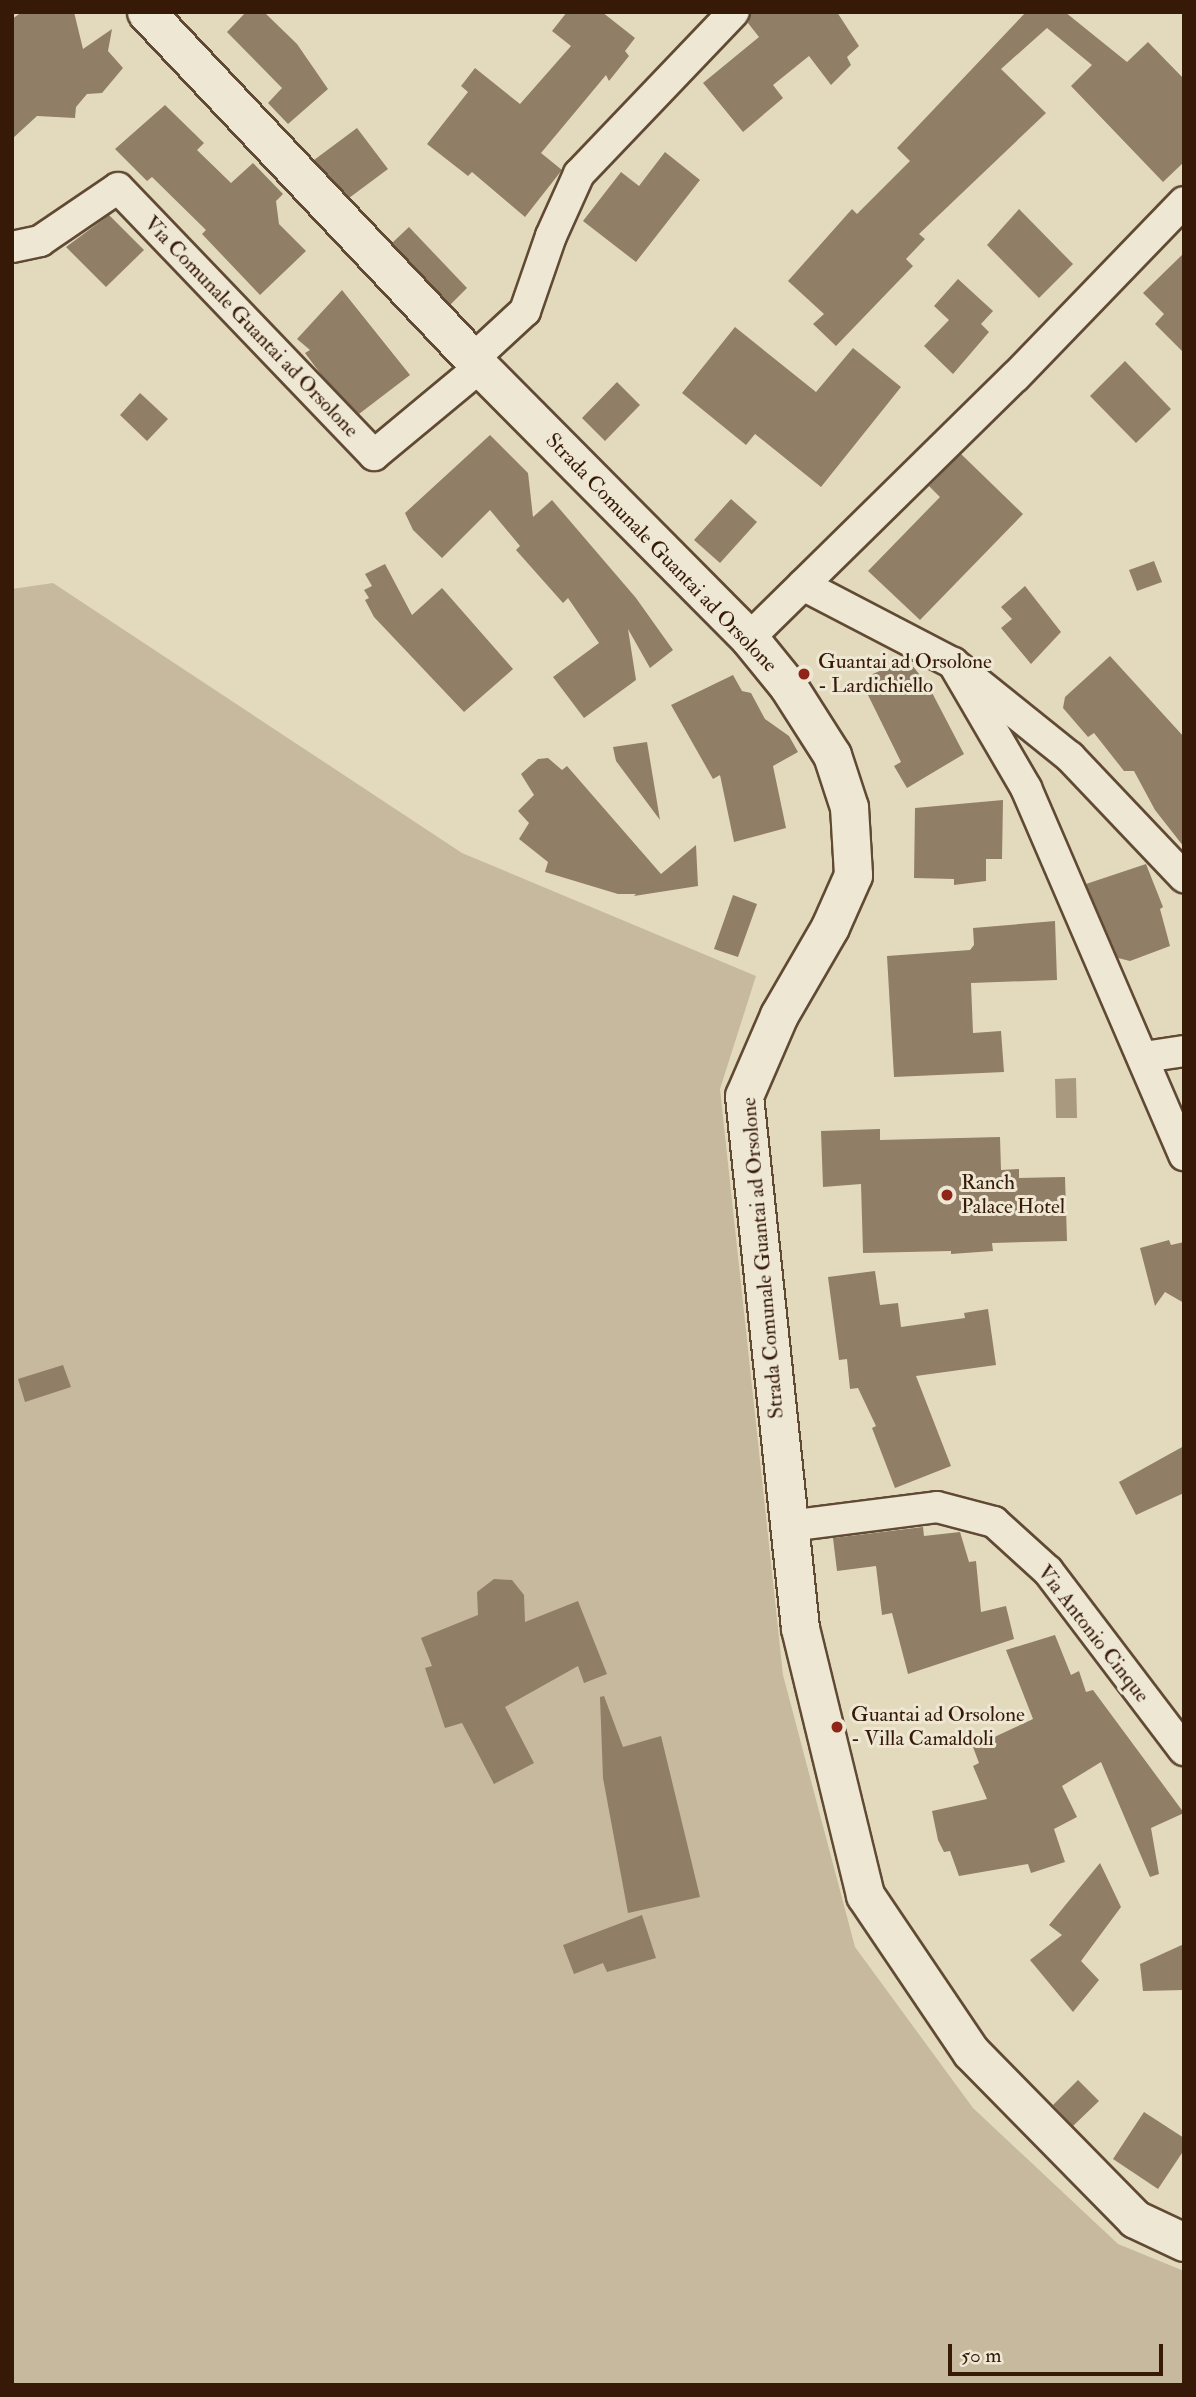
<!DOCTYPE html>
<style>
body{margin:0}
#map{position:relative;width:1196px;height:2397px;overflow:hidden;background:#e3dabd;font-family:"IM FELL Double Pica",serif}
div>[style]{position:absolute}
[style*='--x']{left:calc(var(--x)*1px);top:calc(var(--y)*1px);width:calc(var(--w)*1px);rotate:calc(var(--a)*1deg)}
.green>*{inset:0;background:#c6b99e}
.water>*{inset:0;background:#a8997f}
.building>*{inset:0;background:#907e66}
.roads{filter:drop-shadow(2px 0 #614a34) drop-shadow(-2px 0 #614a34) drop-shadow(0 2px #614a34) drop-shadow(0 -2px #614a34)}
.minor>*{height:30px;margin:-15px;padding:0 15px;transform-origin:15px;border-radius:15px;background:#ede7d4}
.tertiary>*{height:37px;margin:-18.5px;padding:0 18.5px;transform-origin:18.5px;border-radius:18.5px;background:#ede7d4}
.dots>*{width:19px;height:19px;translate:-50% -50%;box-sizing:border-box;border:4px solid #ede7d4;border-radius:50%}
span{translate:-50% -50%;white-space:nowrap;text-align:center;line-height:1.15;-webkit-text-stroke:6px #ede7d4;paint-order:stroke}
.street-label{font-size:21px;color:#361a07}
.poi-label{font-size:21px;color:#361a07}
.left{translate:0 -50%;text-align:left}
.frame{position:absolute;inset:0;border:14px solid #361a07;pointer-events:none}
.scale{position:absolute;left:948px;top:2344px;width:215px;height:32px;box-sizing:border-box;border:4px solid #361a07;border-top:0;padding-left:9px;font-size:21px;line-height:24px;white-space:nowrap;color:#361a07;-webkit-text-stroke:5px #ede7d4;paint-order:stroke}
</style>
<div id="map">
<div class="green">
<div style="clip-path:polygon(53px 583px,462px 853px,756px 976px,720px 1089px,783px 1675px,855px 1947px,973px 2108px,1118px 2244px,1184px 2271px,1184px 2385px,12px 2385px,12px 589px)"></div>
</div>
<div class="water">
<div style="clip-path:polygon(1076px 1078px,1077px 1118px,1056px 1118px,1055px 1079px)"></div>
</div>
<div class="building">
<div style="clip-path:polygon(22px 12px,74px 12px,83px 49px,112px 29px,108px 51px,123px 68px,102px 93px,87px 94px,76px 107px,75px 118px,37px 116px,12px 139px,12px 19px)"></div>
<div style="clip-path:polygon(246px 12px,264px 12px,297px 44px,328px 89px,288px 124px,268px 103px,282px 88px,227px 32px)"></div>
<div style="clip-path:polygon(567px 12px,602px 12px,635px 38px,625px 51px,629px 56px,609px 81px,606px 75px,541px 153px,562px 170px,525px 217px,472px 172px,468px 176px,427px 144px,468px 92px,461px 86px,475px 68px,520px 104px,571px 46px,552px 31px)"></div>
<div style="clip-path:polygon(751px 12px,837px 12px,859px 46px,847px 57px,851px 65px,831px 85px,809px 56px,773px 85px,783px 98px,743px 132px,703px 83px,759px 37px,748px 23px)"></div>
<div style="clip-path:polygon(1026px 12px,1065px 12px,1127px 62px,1148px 42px,1184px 79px,1184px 162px,1163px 182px,1071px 86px,1092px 65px,1047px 28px,1001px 69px,1046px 113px,919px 234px,925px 239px,906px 259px,913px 266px,836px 346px,813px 324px,824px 314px,788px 281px,852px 209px,857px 214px,910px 161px,897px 148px)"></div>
<div style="clip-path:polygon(165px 105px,204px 143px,197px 150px,231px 183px,253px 163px,283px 194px,276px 201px,279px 224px,306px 251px,260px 295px,202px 234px,206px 230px,152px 177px,147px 181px,115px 149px)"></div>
<div style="clip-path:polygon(357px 128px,388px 169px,349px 198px,314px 160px)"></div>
<div style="clip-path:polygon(665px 152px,700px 180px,636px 262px,583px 221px,621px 172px,639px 186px)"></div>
<div style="clip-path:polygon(1019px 209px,1073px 264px,1039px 298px,987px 245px)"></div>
<div style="clip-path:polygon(109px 215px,144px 250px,106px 287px,66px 247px)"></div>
<div style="clip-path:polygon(409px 227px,467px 288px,450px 305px,392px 243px)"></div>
<div style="clip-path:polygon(1184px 253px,1184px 353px,1155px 324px,1164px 314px,1143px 293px)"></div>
<div style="clip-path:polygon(958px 279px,993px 311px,981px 324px,989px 332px,953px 374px,924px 346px,949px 320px,934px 306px)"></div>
<div style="clip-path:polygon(342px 290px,410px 375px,359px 414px,323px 377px,305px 353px,310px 350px,297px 339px)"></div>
<div style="clip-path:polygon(735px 327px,816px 392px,853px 348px,901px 387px,821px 487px,755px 434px,746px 445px,682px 393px)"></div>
<div style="clip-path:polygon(1125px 361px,1171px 409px,1136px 443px,1090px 396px)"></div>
<div style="clip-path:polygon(617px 382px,640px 405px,605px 441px,582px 418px)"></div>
<div style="clip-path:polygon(140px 393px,168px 419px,147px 441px,120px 415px)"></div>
<div style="clip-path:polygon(490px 435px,528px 473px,533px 517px,552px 500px,636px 598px,673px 650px,650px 668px,628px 629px,636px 680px,584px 718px,553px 677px,599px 643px,568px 598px,563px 603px,516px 550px,520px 546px,490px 510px,442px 558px,413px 530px,405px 513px)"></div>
<div style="clip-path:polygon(961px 454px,1023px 514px,920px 620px,868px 571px,940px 497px,929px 486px)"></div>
<div style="clip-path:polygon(731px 499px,757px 522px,720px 563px,694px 540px)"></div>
<div style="clip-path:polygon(1154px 561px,1162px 582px,1137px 591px,1129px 570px)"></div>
<div style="clip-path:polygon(385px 564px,412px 615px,442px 588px,513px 669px,464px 712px,374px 617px,365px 600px,369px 598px,364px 590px,372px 586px,365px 574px)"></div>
<div style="clip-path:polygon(1025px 586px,1061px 632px,1031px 664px,1001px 628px,1012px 619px,1001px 607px)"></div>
<div style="clip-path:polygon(1110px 656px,1184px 737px,1184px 847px,1155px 810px,1134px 771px,1124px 771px,1094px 733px,1088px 737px,1063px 708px,1065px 697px)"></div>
<div style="clip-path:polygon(907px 659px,928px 685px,964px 754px,907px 788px,894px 766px,901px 762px,864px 687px,870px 683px,866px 677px)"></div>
<div style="clip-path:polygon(733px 675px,742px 691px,751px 693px,765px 719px,789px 736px,798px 752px,773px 766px,786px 828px,734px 842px,720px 775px,713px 779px,671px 705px)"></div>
<div style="clip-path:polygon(647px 742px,660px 820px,616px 761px,613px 747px)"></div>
<div style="clip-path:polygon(548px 758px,562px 770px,567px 766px,661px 874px,696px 845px,698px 886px,634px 896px,636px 894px,618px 894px,545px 872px,548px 862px,519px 839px,529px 823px,518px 811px,534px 795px,521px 774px,538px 759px)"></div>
<div style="clip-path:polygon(1003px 800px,1002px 859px,986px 859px,986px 881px,954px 885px,954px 879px,914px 878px,915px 808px)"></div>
<div style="clip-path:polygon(1146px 864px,1163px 907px,1160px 909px,1170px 946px,1130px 961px,1118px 958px,1086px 884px)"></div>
<div style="clip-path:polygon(733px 895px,757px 904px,738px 957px,714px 949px)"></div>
<div style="clip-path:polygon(1055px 921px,1057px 980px,971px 983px,973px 1033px,1001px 1031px,1004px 1072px,894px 1077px,887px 956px,970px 950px,974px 945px,973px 928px)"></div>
<div style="clip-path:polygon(880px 1129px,880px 1140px,1000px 1137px,1001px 1170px,1019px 1169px,1019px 1178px,1065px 1177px,1067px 1241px,992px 1243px,993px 1251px,951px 1254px,951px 1251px,863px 1253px,861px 1184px,823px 1187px,821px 1131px)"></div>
<div style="clip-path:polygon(1169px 1240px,1171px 1245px,1184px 1242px,1184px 1303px,1165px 1292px,1155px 1306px,1140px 1248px)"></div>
<div style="clip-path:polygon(875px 1271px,880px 1305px,898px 1303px,901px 1327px,965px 1318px,964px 1313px,988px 1309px,996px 1365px,916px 1376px,951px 1466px,895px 1488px,872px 1428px,876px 1426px,858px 1388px,850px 1389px,847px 1359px,839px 1360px,828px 1277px)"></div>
<div style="clip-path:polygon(63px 1365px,71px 1387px,25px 1402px,18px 1379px)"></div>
<div style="clip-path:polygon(1184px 1446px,1184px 1493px,1136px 1515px,1119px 1482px)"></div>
<div style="clip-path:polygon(923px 1527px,924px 1536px,960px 1532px,969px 1562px,976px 1561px,981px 1612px,1006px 1606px,1014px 1639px,908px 1674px,892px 1613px,882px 1615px,876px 1566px,837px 1571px,833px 1538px)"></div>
<div style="clip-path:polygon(494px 1579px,512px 1580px,524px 1595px,525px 1622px,578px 1601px,607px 1674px,584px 1683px,578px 1666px,505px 1707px,534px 1763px,494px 1784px,462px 1723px,445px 1728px,425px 1668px,432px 1666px,421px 1638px,478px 1615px,477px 1592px)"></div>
<div style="clip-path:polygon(1055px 1635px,1071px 1675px,1079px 1671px,1086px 1692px,1093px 1690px,1184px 1813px,1151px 1828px,1159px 1874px,1150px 1877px,1101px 1762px,1062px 1786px,1077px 1817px,1054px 1829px,1065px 1862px,1031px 1873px,1028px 1864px,959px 1876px,950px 1851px,944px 1852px,938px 1840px,932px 1811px,987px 1799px,973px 1766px,979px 1763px,973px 1747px,1033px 1719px,1006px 1650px)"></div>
<div style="clip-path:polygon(604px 1696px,623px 1747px,661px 1736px,700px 1897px,628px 1913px,603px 1778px,600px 1697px)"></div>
<div style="clip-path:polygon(1100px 1863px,1121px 1907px,1081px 1961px,1099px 1980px,1073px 2012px,1030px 1960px,1062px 1935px,1049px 1925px)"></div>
<div style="clip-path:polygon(642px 1915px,656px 1958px,607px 1972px,603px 1963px,574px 1974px,563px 1945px)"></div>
<div style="clip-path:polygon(1184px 1944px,1184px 1990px,1143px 1991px,1140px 1964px)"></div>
<div style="clip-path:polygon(1078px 2080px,1099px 2101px,1073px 2126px,1053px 2105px)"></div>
<div style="clip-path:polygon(1144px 2112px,1184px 2138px,1184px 2150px,1158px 2189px,1113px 2159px)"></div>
</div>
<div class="roads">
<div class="minor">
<div style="--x:12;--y:247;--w:29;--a:-12"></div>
<div style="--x:40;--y:241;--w:94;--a:-34.2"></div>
<div style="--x:118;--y:188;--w:370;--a:46.2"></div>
<div style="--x:374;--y:455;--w:138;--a:-39.7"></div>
<div style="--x:473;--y:359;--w:71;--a:-42.7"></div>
<div style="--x:525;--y:311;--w:79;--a:-70.9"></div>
<div style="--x:551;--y:236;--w:68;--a:-65.7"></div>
<div style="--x:579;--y:174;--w:224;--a:-46.3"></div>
<div style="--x:803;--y:585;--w:169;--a:27.5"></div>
<div style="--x:953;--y:663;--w:150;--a:38.8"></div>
<div style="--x:1070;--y:757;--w:166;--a:46.5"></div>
<div style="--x:749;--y:638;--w:373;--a:-44.5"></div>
<div style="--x:1015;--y:377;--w:243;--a:-46"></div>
<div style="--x:953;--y:663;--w:145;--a:59.7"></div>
<div style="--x:1026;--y:788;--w:400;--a:66.7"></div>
<div style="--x:1144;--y:1057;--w:40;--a:-8.5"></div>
<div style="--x:789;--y:1526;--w:149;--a:-7.3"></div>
<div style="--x:937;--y:1507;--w:59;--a:14.7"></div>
<div style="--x:994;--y:1522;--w:73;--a:42.2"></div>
<div style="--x:1048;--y:1571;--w:225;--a:52.8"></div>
</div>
<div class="tertiary">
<div style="--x:146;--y:12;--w:487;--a:46.7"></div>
<div style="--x:480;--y:367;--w:382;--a:45.2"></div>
<div style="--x:749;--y:638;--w:62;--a:50.9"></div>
<div style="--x:788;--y:686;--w:82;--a:57.5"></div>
<div style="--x:832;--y:755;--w:55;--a:71.9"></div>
<div style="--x:849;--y:807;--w:68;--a:86.6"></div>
<div style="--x:853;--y:875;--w:57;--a:113.9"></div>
<div style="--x:830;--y:927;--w:102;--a:120.1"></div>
<div style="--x:779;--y:1015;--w:88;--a:113.4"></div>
<div style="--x:744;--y:1096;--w:535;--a:83.99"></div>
<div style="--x:800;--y:1628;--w:275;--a:76.3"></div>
<div style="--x:865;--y:1895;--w:189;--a:56"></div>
<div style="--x:971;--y:2052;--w:234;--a:45.5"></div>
<div style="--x:1135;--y:2219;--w:54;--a:25.1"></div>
</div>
</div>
<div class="dots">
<div style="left:804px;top:674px;background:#8f2418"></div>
<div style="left:947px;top:1195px;background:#8f2418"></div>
<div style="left:837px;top:1727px;background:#8f2418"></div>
</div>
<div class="street-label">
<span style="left:251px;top:327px;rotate:46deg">Via Comunale Guantai ad Orsolone</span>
<span style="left:661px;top:553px;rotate:46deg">Strada Comunale Guantai ad Orsolone</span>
<span style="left:763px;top:1258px;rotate:-95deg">Strada Comunale Guantai ad Orsolone</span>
<span style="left:1093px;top:1634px;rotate:52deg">Via Antonio Cinque</span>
</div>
<div class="poi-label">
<span class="left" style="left:818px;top:674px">Guantai ad Orsolone<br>- Lardichiello</span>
<span class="left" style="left:961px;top:1195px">Ranch<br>Palace Hotel</span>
<span class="left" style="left:851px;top:1727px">Guantai ad Orsolone<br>- Villa Camaldoli</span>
</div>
<div class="frame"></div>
<div class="scale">50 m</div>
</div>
